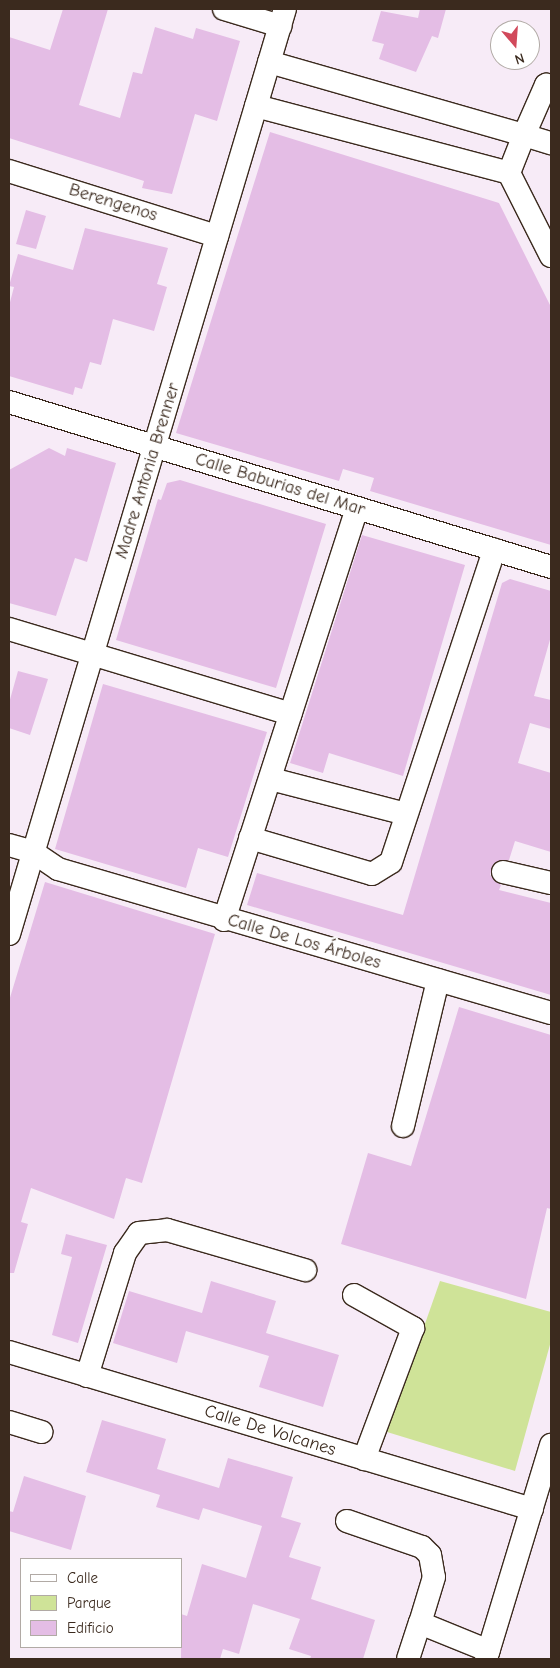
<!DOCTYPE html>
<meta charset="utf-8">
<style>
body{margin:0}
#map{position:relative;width:560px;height:1668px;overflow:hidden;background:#f7ebf7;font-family:"Comic Neue",sans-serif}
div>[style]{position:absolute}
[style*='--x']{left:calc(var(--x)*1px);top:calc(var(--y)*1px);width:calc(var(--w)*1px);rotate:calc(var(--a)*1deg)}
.green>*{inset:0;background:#cfe398}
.building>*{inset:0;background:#e4bde5}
.roads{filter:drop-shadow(1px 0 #3b2a1e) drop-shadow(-1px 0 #3b2a1e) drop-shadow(0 1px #3b2a1e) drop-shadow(0 -1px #3b2a1e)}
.minor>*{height:22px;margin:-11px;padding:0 11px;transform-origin:11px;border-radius:11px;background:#fff}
span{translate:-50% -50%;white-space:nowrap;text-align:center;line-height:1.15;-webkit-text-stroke:4.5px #fff;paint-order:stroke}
.street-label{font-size:18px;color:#3b2a1e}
.frame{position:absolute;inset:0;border:10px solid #3b2a1e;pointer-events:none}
.legend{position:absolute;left:20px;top:1558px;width:162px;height:90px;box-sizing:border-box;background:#fff;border:1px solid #b1aaa5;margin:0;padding:6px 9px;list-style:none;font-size:15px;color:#3b2a1e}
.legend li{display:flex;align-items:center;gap:10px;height:25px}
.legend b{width:25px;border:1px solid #b1aaa5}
.north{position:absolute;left:490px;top:20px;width:50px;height:50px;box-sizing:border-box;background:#fff;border:1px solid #b1aaa5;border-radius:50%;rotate:162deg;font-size:14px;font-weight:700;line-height:20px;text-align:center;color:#3b2a1e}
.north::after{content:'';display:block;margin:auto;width:18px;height:22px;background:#d1495b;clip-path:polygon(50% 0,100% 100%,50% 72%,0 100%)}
</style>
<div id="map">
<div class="green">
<div style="clip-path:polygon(440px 1281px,551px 1312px,551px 1341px,515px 1471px,387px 1432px)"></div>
</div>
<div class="building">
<div style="clip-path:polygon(63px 9px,108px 9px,79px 105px,120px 118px,133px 72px,142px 74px,155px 27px,193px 39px,196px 28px,240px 41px,217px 121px,195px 114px,172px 194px,142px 188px,144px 181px,9px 138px,9px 37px,50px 50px)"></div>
<div style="clip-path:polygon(420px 9px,446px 9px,438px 38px,432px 36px,416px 72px,379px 59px,384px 44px,372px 41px,381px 11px,418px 18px)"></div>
<div style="clip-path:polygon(270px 132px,499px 203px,551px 307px,551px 545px,370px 491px,374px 478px,343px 469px,339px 481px,176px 433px)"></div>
<div style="clip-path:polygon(26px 210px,46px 216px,36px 249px,16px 244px)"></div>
<div style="clip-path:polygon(85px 228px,168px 248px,157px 284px,167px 287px,154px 331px,113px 319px,101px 365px,90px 362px,82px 389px,75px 387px,73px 395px,9px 376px,9px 306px,14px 287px,9px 286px,18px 254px,73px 270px)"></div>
<div style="clip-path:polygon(49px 448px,65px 456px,67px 448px,116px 463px,87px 562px,75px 558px,56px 616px,9px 603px,9px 470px)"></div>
<div style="clip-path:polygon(180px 480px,326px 524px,276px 688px,116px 640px,158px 499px,161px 500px,167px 483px)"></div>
<div style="clip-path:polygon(362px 535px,465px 565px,403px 776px,329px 753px,323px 773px,290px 763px)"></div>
<div style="clip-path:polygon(510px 579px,551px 591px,551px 636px,534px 696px,551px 700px,551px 729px,530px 723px,518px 763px,551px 773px,551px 852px,515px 841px,509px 860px,494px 863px,490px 875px,501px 885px,499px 890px,551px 903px,551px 995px,247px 905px,257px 873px,403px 915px,502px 583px)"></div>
<div style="clip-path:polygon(18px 671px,48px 679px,30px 735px,9px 728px,9px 703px)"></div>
<div style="clip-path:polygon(103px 684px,267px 732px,228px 857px,198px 848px,186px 888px,55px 849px)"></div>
<div style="clip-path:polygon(45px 882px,215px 934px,142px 1183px,126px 1178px,114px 1219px,31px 1188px,21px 1222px,28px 1224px,14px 1273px,9px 1273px,9px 1001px)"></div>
<div style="clip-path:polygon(459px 1007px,551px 1035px,551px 1209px,547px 1208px,526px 1299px,341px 1244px,368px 1153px,411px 1166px)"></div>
<div style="clip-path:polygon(66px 1234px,107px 1245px,78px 1343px,52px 1335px,72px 1257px,61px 1254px)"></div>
<div style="clip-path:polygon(211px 1281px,276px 1301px,266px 1333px,339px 1355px,323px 1407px,259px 1387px,269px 1356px,186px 1331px,177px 1363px,113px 1343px,129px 1291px,202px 1313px)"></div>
<div style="clip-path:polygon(102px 1420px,166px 1439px,157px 1469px,219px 1488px,228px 1458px,293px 1477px,281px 1517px,301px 1523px,289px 1557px,321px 1567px,311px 1599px,375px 1620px,363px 1659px,310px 1659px,311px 1656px,289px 1649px,300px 1619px,253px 1604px,239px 1654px,223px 1649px,220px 1659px,181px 1659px,181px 1614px,187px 1616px,202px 1564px,246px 1578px,262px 1526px,203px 1508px,199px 1520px,156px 1507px,160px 1495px,86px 1472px)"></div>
<div style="clip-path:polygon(24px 1476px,86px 1496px,71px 1550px,9px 1531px,9px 1511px,13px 1512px)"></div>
</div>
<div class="roads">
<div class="minor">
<div style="--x:224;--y:9;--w:59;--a:16.9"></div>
<div style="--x:269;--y:62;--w:265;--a:16"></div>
<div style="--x:524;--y:135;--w:55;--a:-66.3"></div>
<div style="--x:546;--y:85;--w:5;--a:11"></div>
<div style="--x:256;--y:106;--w:262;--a:14.8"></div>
<div style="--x:509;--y:173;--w:93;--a:63.2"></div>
<div style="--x:9;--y:171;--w:218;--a:17.4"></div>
<div style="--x:509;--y:173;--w:41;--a:-68.5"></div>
<div style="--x:524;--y:135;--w:28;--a:17"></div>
<div style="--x:9;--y:402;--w:567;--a:16.93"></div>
<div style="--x:9;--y:629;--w:294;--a:16.8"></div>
<div style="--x:271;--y:779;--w:139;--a:14.5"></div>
<div style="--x:250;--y:838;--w:127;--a:16.4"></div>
<div style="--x:372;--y:874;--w:22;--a:-32"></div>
<div style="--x:391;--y:862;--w:329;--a:-71.7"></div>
<div style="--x:9;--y:845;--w:25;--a:16"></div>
<div style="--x:33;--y:852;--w:30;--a:34"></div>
<div style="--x:58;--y:869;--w:514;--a:16.28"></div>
<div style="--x:503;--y:872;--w:49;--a:12.9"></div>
<div style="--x:224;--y:920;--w:433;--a:-72.1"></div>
<div style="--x:9;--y:934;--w:965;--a:-73.39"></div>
<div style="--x:403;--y:1126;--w:150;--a:-76.5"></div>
<div style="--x:354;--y:1295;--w:68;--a:29.2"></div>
<div style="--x:413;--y:1328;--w:140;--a:110.5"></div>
<div style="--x:9;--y:1352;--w:546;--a:16.71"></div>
<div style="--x:87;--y:1376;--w:129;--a:-72.8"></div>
<div style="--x:125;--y:1253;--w:24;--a:-55"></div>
<div style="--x:139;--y:1233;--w:28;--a:-6"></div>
<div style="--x:167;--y:1230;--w:144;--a:16.2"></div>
<div style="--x:9;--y:1422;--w:34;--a:17"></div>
<div style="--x:347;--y:1521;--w:79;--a:19.1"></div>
<div style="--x:422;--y:1547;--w:11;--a:45"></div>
<div style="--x:430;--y:1555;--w:22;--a:80"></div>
<div style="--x:434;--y:1577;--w:48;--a:106.9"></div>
<div style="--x:408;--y:1659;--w:38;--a:-72"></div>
<div style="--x:420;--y:1623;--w:74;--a:22.1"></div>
<div style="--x:486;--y:1659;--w:224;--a:-73.1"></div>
</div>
</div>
<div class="street-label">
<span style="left:113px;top:203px;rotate:17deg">Berengenos</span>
<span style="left:148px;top:471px;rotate:-73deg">Madre Antonia Brenner</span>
<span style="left:280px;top:485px;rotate:17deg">Calle Baburias del Mar</span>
<span style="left:304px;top:942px;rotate:16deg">Calle De Los Árboles</span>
<span style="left:270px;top:1431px;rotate:17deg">Calle De Volcanes</span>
</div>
<div class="frame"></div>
<ul class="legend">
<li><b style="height:6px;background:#fff"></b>Calle</li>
<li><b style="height:14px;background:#cfe398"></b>Parque</li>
<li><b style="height:14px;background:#e4bde5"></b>Edificio</li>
</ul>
<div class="north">N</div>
</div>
